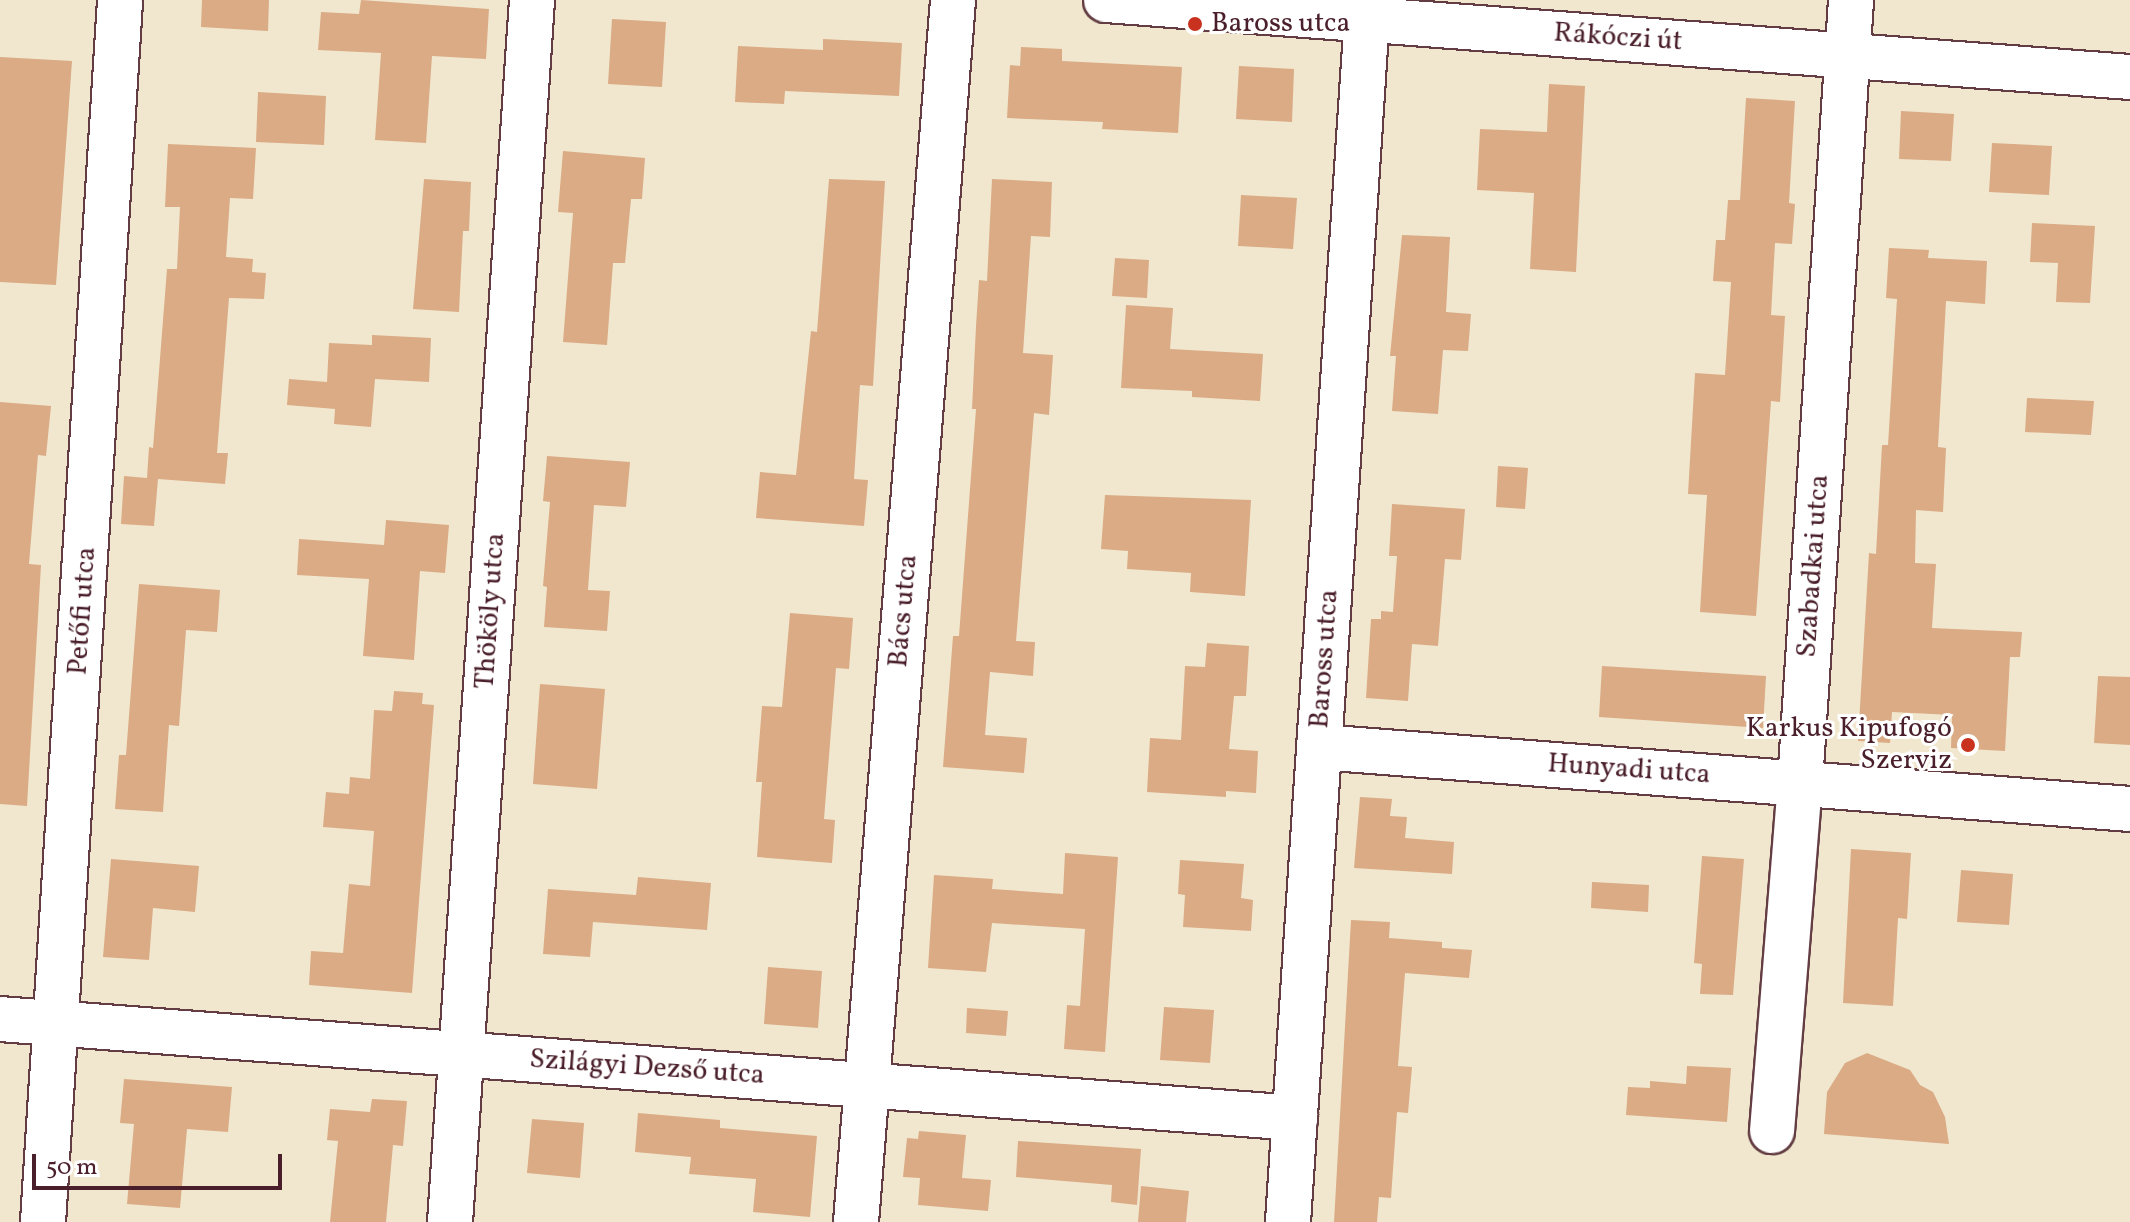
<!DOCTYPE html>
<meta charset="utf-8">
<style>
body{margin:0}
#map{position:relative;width:2130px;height:1222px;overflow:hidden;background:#f1e7ce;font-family:Vollkorn,serif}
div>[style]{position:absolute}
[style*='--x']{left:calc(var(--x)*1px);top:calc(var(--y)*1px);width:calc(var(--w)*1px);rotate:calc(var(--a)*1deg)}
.building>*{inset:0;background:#daab85}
.roads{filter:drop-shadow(2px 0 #633d43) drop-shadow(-2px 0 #633d43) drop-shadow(0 2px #633d43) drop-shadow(0 -2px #633d43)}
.minor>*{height:44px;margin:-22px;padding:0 22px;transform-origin:22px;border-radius:22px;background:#fff}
.dots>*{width:22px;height:22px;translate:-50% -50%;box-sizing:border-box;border:4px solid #fff;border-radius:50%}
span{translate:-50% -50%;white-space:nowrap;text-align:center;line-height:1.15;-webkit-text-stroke:6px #fff;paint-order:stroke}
.poi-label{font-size:28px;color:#4a1f2b}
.left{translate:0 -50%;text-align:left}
.right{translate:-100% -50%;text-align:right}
.street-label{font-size:28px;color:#4a1f2b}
.scale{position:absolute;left:32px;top:1154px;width:250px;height:36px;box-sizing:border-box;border:4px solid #4a1f2b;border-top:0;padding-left:10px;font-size:24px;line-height:28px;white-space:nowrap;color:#4a1f2b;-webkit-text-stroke:6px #fff;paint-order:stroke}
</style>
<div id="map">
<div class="building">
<div style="clip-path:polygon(202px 0,269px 0,268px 31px,201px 27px)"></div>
<div style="clip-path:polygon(361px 0,489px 9px,486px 59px,432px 56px,426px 143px,375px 140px,381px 53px,318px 50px,321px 12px,359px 14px)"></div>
<div style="clip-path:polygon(612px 19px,666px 22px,662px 87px,608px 84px)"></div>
<div style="clip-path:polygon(823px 39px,902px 43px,899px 96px,785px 91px,784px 104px,735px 102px,738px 46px,823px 50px)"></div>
<div style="clip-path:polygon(1021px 47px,1062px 49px,1062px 61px,1182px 67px,1178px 133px,1102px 129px,1103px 122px,1007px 118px,1010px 65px,1020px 66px)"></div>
<div style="clip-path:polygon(0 57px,72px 61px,56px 285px,0 282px)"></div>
<div style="clip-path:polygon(1239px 66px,1294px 69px,1292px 122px,1236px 119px)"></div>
<div style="clip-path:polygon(1549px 84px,1585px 86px,1576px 272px,1530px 269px,1534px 193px,1477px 190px,1480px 129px,1547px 132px)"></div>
<div style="clip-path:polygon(258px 92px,326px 96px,324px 145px,256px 142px)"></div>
<div style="clip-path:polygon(1746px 98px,1795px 101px,1789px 203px,1795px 204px,1792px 244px,1775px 243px,1771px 315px,1785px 316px,1780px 402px,1771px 401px,1756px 616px,1700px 612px,1707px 495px,1688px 494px,1695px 373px,1725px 375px,1731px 282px,1713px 281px,1716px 240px,1725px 240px,1728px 200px,1740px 200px)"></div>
<div style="clip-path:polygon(1901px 111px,1954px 114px,1951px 161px,1899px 159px)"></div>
<div style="clip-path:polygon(1992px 143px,2052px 146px,2049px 195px,1989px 192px)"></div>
<div style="clip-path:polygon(168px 144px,256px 148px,253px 199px,230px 198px,226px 257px,253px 259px,252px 272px,266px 273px,264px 299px,229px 298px,217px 453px,228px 453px,225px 484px,158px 479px,154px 526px,121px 524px,124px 476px,147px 478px,149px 447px,153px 448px,167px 269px,177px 269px,180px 207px,165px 207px)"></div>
<div style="clip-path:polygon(563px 151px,645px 158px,642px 199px,631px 199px,625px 263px,613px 263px,607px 345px,563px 342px,573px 213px,558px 212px)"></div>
<div style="clip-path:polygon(424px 179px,471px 182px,469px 231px,463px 231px,459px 312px,413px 309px)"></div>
<div style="clip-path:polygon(829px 179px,885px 181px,873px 386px,860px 385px,854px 479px,868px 480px,864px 526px,756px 518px,760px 472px,796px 475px,811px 331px,817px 332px)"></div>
<div style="clip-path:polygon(992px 179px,1052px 182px,1050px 237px,1031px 236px,1023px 353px,1053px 355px,1049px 415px,1034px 413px,1016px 641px,1035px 642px,1033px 676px,990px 672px,985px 735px,1027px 738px,1024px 773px,943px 767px,953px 636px,959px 636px,976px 409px,972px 409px,976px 326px,979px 280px,987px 281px)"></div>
<div style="clip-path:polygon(1241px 195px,1297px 198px,1293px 249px,1238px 246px)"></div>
<div style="clip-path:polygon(2032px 223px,2095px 226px,2090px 303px,2056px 302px,2058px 263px,2030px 262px)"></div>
<div style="clip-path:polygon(1402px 235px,1450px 237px,1446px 312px,1471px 314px,1468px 351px,1443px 350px,1438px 414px,1392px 411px,1396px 356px,1390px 356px)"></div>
<div style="clip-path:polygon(1889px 248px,1929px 250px,1928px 258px,1987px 261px,1985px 304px,1946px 301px,1938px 447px,1946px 448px,1943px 512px,1916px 510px,1915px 563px,1936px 564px,1932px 628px,2022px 632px,2020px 657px,2010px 657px,2005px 751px,1951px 748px,1952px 715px,1892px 712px,1890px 743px,1858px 741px,1869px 553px,1876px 554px,1882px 445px,1888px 445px,1897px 299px,1886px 298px)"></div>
<div style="clip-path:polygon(1115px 258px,1149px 260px,1147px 298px,1112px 296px)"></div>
<div style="clip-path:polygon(1126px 305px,1173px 308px,1170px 349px,1263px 354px,1260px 401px,1192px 397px,1192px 391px,1121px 388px)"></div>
<div style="clip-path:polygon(372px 335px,431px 338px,429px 382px,375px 379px,371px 427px,334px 424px,335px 409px,287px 405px,289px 379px,327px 382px,329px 343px,372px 345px)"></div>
<div style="clip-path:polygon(2027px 398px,2094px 401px,2091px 435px,2025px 432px)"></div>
<div style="clip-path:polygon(0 402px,51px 406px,46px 456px,38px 455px,29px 564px,41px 565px,27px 806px,0 804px)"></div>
<div style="clip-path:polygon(547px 456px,630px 462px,626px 507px,594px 505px,588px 590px,610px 591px,607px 631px,544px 627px,547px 587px,543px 586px,550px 502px,543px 501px)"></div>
<div style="clip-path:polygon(1498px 466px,1528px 468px,1525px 509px,1496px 507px)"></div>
<div style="clip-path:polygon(1105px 495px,1251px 500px,1245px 596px,1190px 592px,1191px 573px,1127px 569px,1128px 551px,1101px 549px)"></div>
<div style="clip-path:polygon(1392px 504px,1465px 509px,1461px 560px,1445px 559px,1438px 646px,1412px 644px,1408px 701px,1366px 698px,1371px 619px,1381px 619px,1381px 611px,1393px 612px,1397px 556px,1389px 556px)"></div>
<div style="clip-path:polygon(386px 520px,449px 525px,445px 573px,420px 571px,414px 660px,363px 656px,369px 579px,297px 575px,299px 539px,384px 545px)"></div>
<div style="clip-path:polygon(139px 584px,220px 590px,217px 632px,186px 630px,179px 726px,169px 725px,163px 812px,115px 809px,119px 755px,126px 755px)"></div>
<div style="clip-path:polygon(790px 613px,853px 618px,849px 669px,836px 668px,824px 819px,835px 820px,832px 863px,757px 857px,762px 782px,756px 782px,762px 706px,782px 707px)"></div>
<div style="clip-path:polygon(1207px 643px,1249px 646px,1246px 696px,1234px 696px,1229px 749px,1258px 751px,1256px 793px,1226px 791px,1226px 797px,1147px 792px,1150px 738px,1181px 740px,1185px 666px,1205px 667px)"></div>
<div style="clip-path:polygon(1602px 666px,1766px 676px,1763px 728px,1599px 717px)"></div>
<div style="clip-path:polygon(2098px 676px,2130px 677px,2130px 745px,2094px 743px)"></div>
<div style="clip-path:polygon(540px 684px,605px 689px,597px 789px,533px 784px)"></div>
<div style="clip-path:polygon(394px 691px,423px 693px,422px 704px,434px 705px,412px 993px,309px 985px,311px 951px,343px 953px,349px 884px,370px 886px,374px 831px,323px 827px,326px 792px,349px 794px,350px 777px,370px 779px,374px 710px,392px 711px)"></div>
<div style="clip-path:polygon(1360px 797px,1392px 799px,1390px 816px,1407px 817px,1405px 838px,1454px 842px,1452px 874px,1354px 868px)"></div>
<div style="clip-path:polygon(1851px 849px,1911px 853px,1907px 919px,1898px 918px,1893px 1006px,1843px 1003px)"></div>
<div style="clip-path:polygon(1065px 853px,1118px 857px,1105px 1052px,1064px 1049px,1067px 1005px,1080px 1006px,1085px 929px,992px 923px,986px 972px,928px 968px,934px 875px,993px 879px,992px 889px,1063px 894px)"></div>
<div style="clip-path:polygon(1702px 856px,1744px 859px,1733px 995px,1700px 994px,1702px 964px,1694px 963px)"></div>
<div style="clip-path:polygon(111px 859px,199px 866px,195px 912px,153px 908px,149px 960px,103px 957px)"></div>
<div style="clip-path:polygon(1180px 860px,1244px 864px,1241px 898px,1253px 900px,1251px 931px,1183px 927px,1185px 895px,1178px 894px)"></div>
<div style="clip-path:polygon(1961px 870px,2013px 874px,2009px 925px,1957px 922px)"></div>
<div style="clip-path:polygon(638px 877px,711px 883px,707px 930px,593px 922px,590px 957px,543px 954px,548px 889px,636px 895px)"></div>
<div style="clip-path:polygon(1592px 882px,1649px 885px,1648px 912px,1591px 908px)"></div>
<div style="clip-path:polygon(1351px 920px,1390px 922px,1389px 938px,1442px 942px,1442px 948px,1472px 950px,1469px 978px,1405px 973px,1398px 1066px,1412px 1067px,1408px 1113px,1397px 1112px,1391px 1198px,1379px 1197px,1377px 1222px,1334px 1222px)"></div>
<div style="clip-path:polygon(768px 967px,822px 971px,818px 1028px,764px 1024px)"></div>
<div style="clip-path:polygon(1164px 1007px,1214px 1010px,1210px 1063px,1160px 1060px)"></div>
<div style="clip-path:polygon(967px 1008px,1008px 1011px,1006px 1036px,966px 1033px)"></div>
<div style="clip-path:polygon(1867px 1053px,1910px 1070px,1920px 1085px,1933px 1092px,1945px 1117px,1949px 1144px,1824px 1134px,1827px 1092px,1845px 1063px)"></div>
<div style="clip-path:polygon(1687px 1066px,1731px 1068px,1727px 1122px,1626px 1115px,1628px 1087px,1650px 1088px,1650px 1081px,1686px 1084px)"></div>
<div style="clip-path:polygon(124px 1079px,232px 1087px,228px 1132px,187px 1129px,180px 1208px,127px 1204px,134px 1124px,120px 1123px)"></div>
<div style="clip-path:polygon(372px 1099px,407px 1101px,403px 1146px,393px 1145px,386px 1222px,330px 1222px,338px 1141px,327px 1140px,330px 1109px,370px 1112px)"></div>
<div style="clip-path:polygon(638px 1113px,720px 1120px,720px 1128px,817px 1136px,810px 1217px,753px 1212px,756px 1179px,689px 1174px,691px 1157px,635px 1152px)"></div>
<div style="clip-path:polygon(532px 1119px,584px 1123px,580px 1178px,527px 1173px)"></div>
<div style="clip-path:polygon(919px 1131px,966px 1135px,962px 1178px,991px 1180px,988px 1211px,918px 1205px,920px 1178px,903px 1177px,907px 1138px,918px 1139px)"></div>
<div style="clip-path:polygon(1018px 1141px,1141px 1149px,1137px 1205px,1111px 1202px,1112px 1185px,1016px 1177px)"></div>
<div style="clip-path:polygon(1141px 1186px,1189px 1191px,1186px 1222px,1138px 1222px)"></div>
</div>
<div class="roads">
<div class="minor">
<div style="--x:1106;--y:0;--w:1027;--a:4.3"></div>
<div style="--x:1319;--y:747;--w:813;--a:4.37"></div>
<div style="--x:0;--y:1019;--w:1299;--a:4.37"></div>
<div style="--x:1772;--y:1131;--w:349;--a:-85.4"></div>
<div style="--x:1800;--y:783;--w:785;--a:-86.27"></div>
<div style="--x:43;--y:1222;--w:1224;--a:-86.39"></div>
<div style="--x:450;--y:1222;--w:1225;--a:-86.16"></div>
<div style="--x:856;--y:1222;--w:1226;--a:-85.46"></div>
<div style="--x:1288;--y:1222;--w:1225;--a:-86.25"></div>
</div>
</div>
<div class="dots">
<div style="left:1195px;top:24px;background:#c8321e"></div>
<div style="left:1968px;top:745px;background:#c8321e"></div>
</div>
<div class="poi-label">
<span class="left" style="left:1211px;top:24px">Baross utca</span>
<span class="right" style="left:1952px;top:745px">Karkus Kipufogó<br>Szerviz</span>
</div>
<div class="street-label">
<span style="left:1618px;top:38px;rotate:4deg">Rákóczi út</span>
<span style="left:1814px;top:566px;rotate:-86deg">Szabadkai utca</span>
<span style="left:83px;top:611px;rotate:-86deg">Petőfi utca</span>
<span style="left:491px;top:611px;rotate:-86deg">Thököly utca</span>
<span style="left:904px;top:611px;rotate:-85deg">Bács utca</span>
<span style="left:1325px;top:659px;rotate:-86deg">Baross utca</span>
<span style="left:1629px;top:770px;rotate:4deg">Hunyadi utca</span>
<span style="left:647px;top:1068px;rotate:4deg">Szilágyi Dezső utca</span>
</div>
<div class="scale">50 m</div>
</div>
